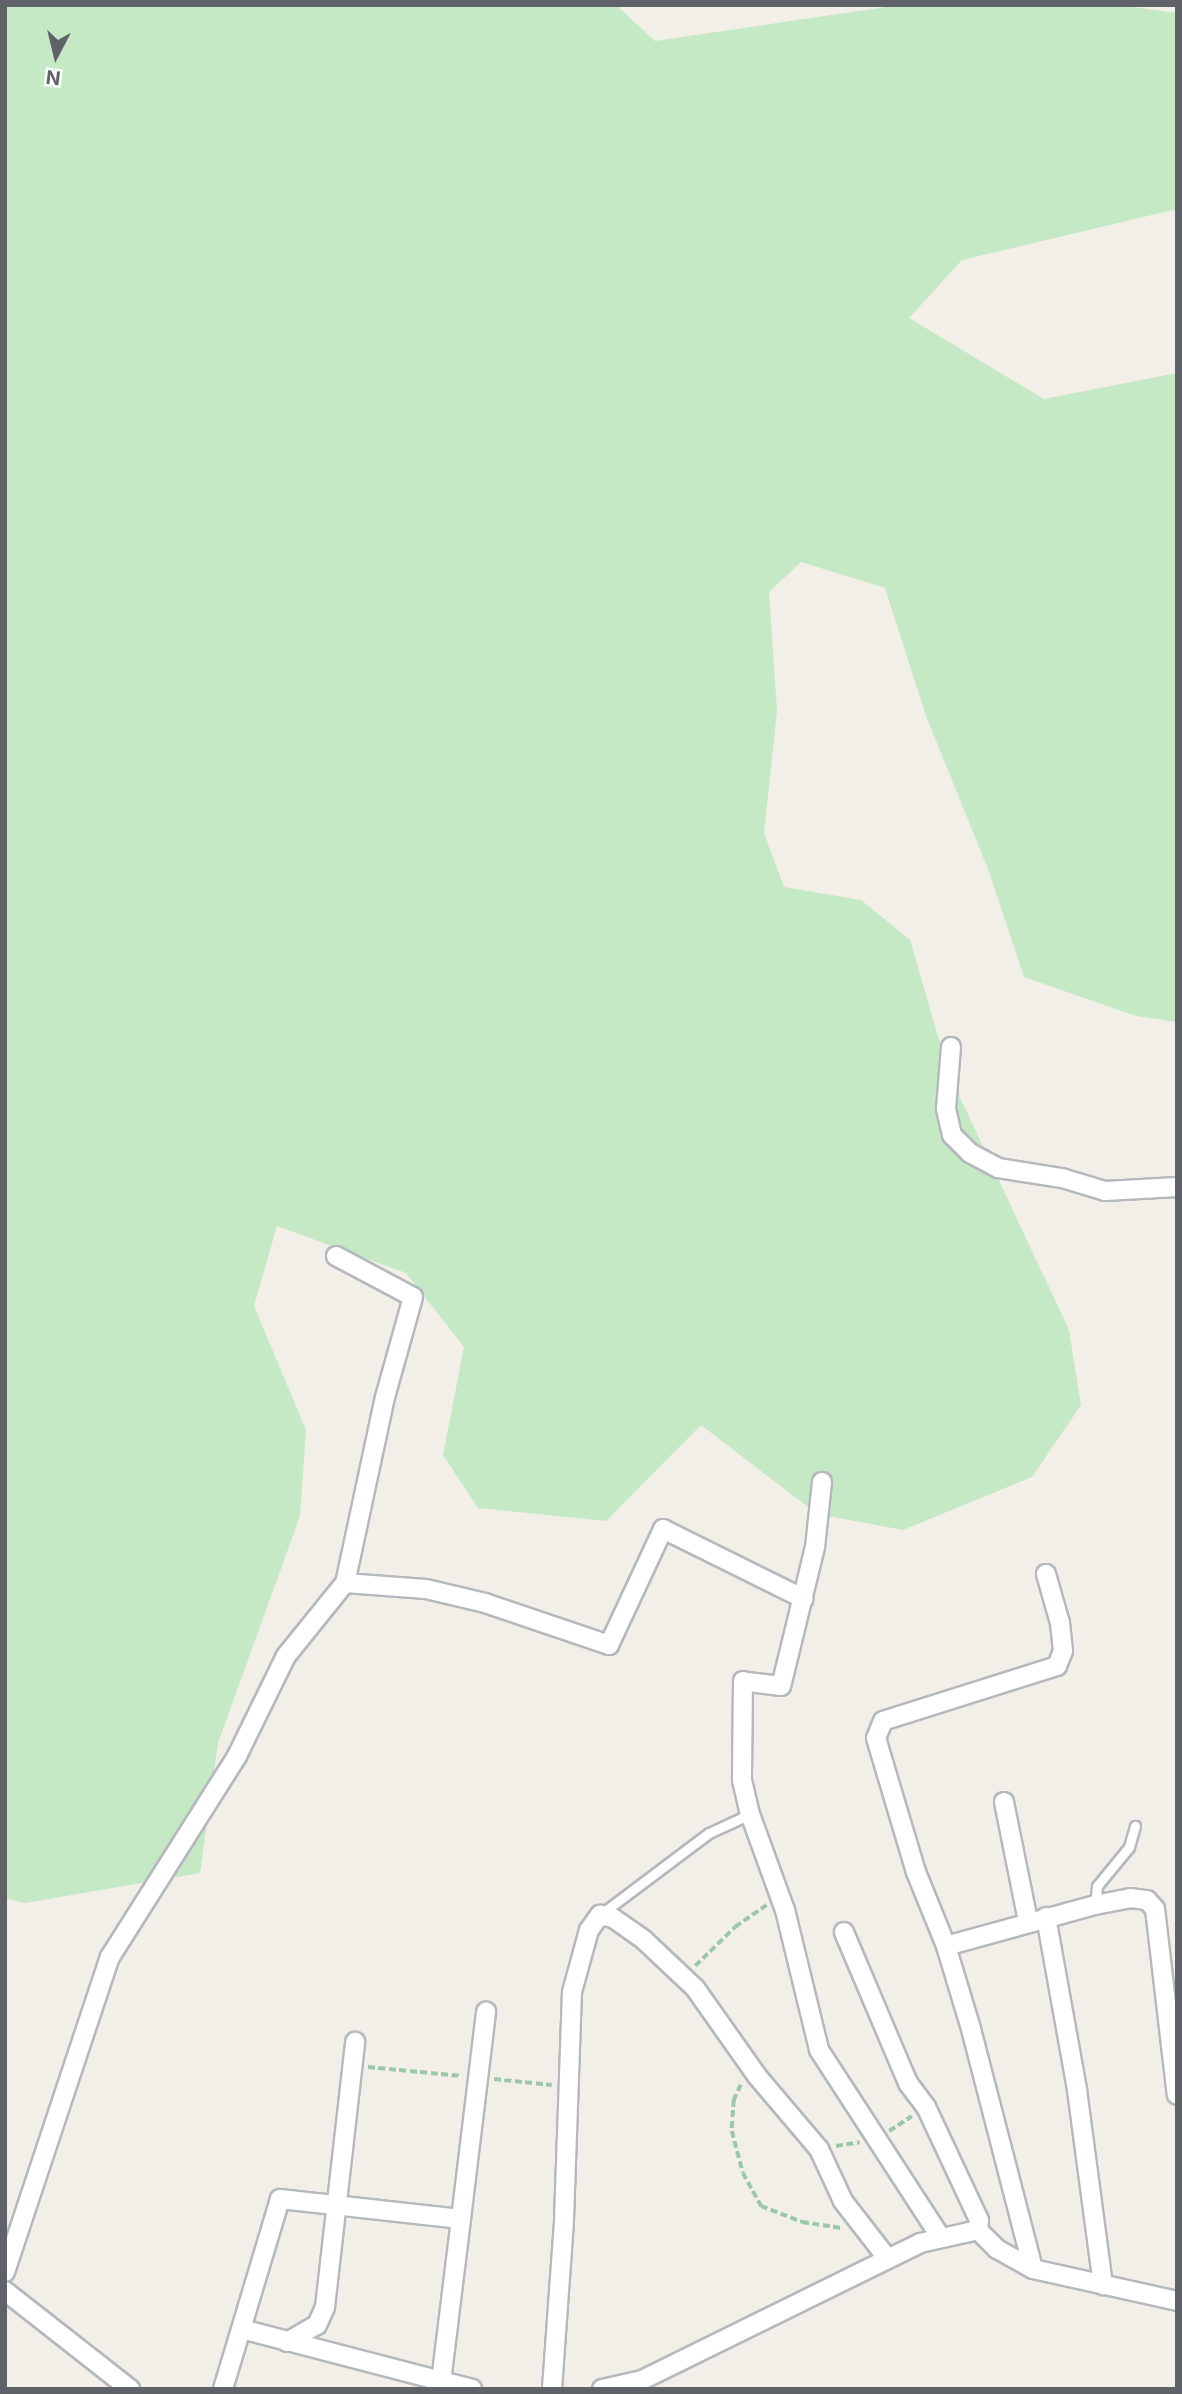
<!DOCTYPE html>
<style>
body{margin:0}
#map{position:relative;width:1182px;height:2394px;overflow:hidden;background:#f1efe8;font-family:Inter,sans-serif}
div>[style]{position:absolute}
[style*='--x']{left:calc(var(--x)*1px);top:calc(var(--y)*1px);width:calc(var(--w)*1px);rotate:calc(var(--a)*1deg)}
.green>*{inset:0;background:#c5e8c5}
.path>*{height:3.5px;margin-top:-1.75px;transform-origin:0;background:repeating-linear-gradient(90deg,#9cc7a9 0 7px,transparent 0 10.5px)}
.roads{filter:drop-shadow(2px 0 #b5b8bc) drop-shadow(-2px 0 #b5b8bc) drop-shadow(0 2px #b5b8bc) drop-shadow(0 -2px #b5b8bc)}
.lane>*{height:9px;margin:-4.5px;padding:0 4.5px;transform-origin:4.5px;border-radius:4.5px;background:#fff}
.street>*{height:18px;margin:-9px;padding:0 9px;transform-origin:9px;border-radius:9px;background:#fff}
span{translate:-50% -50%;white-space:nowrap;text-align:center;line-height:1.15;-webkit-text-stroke:5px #fff;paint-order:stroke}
.frame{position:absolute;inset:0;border:7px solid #5f6368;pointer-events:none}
.north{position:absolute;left:21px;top:21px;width:70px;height:70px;-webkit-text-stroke:5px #fff;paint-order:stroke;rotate:187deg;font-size:19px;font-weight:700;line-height:28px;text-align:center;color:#5f6368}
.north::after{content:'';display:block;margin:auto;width:24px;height:32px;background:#5f6368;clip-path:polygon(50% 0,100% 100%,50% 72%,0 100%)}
</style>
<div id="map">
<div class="green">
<div style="clip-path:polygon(5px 5px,616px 5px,655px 41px,900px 5px,1116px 5px,1177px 13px,1177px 209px,962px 260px,909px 318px,1044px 399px,1177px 373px,1177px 1022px,1136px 1016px,1024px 977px,988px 869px,926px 716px,885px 588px,801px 562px,769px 592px,777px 711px,764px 833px,784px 887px,861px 900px,910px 940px,949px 1074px,1069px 1330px,1081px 1405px,1032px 1477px,903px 1530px,817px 1514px,701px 1425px,606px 1521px,478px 1508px,443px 1455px,464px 1347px,406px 1273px,277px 1226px,254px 1306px,306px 1430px,300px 1516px,218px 1743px,200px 1873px,25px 1903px,5px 1898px)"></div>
</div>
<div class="path">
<div style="--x:695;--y:1966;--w:56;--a:-44.3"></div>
<div style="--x:735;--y:1927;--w:39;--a:-35"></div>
<div style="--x:368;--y:2067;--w:94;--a:5.5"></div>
<div style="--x:494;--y:2079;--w:58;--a:5.9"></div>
<div style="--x:741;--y:2085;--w:17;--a:115"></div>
<div style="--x:734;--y:2100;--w:31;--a:94"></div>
<div style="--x:732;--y:2131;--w:43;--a:75.3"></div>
<div style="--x:743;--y:2173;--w:38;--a:61"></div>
<div style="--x:761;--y:2206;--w:44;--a:21.3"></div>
<div style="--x:802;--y:2222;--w:40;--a:8.5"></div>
<div style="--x:889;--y:2131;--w:27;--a:-33"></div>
<div style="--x:836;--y:2146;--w:24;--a:-9"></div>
</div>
<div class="roads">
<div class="lane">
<div style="--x:1095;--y:1905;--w:19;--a:-84"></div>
<div style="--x:1097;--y:1886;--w:50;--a:-50.6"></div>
<div style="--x:1129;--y:1847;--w:22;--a:-74"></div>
<div style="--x:601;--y:1914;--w:135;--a:-36.9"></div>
<div style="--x:709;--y:1833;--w:45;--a:-24.9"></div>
</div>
<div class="street">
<div style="--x:951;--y:1047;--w:62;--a:94.6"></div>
<div style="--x:946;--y:1109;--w:27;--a:77"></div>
<div style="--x:952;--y:1135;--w:25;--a:45"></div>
<div style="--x:970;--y:1153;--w:32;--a:28"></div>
<div style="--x:998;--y:1168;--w:65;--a:8.9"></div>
<div style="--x:1062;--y:1178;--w:45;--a:16.8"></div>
<div style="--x:1105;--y:1191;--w:72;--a:-3.2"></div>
<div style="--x:336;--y:1256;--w:87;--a:28"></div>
<div style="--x:413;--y:1297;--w:104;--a:105.6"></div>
<div style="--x:385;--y:1397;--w:190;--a:102.1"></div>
<div style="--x:345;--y:1583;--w:81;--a:4.2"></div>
<div style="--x:426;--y:1589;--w:61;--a:13.3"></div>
<div style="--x:485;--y:1603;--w:131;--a:18.7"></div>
<div style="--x:609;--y:1645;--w:128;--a:-65"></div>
<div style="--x:663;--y:1529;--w:157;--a:26.4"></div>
<div style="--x:822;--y:1482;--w:65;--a:96.1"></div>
<div style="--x:815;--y:1547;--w:143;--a:103.7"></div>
<div style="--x:781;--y:1686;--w:38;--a:-173"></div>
<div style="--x:743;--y:1681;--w:99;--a:90.6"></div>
<div style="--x:742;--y:1780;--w:35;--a:77"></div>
<div style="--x:750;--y:1814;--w:102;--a:70"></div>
<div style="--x:785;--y:1910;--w:144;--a:76.3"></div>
<div style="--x:819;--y:2050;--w:221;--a:57"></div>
<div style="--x:1046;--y:1574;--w:51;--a:74.1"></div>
<div style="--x:1060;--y:1623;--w:28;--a:84"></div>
<div style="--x:1063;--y:1651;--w:16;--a:112"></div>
<div style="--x:1057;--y:1666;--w:182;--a:162.5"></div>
<div style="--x:883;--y:1721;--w:18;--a:112"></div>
<div style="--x:876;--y:1738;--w:140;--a:73.4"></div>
<div style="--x:916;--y:1872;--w:80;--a:67.9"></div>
<div style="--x:946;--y:1946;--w:87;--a:73.2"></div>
<div style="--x:971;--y:2029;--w:248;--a:75.5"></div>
<div style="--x:1033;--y:2269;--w:148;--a:12.5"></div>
<div style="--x:1004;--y:1802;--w:121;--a:78.6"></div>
<div style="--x:1046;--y:1917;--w:176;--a:79.8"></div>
<div style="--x:1077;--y:2090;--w:197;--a:82.4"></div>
<div style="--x:946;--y:1946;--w:155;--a:-15.4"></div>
<div style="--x:1095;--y:1905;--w:36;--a:-11"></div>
<div style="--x:1130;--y:1898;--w:17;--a:7"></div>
<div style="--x:1147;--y:1900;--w:12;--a:48"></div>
<div style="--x:1155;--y:1909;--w:187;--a:83.3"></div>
<div style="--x:461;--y:2219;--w:209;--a:-83.1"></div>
<div style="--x:978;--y:2230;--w:27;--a:45"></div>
<div style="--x:997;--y:2249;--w:41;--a:29.1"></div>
<div style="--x:5;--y:2272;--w:332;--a:-71.6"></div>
<div style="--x:110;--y:1957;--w:238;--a:-57.7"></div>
<div style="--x:237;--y:1756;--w:111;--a:-63.9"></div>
<div style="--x:286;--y:1656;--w:94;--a:-51.1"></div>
<div style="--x:5;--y:2291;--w:159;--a:38.1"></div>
<div style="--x:287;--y:2342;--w:34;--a:-30"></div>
<div style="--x:317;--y:2325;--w:20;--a:-66"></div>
<div style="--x:325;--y:2307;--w:267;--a:-83.5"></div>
<div style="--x:441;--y:2381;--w:32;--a:14"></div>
<div style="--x:223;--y:2389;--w:198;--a:-73.3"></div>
<div style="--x:280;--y:2199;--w:182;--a:6.3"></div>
<div style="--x:461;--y:2219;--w:163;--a:97"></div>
<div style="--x:441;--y:2381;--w:206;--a:-165.4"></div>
<div style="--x:552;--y:2389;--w:169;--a:-85.9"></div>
<div style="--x:564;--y:2220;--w:228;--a:-88"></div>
<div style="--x:572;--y:1992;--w:64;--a:-74.7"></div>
<div style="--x:589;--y:1930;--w:19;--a:-54"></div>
<div style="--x:600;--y:1915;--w:13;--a:13"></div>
<div style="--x:613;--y:1918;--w:38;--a:35"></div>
<div style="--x:644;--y:1940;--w:70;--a:43.3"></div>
<div style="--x:695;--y:1988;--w:108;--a:54.8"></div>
<div style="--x:757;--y:2076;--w:96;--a:49.7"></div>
<div style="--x:819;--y:2149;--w:57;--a:65.2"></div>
<div style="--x:843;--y:2201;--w:72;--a:52.3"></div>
<div style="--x:602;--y:2389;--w:41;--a:-12.7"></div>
<div style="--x:642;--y:2380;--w:310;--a:-26.2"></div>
<div style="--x:920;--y:2243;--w:59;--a:-12.6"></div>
<div style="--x:978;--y:2230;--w:10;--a:-84"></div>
<div style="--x:979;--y:2220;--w:125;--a:-115.1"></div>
<div style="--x:926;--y:2107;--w:30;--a:-127"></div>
<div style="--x:908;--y:2083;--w:164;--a:-113"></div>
</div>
</div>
<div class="frame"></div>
<div class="north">N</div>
</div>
